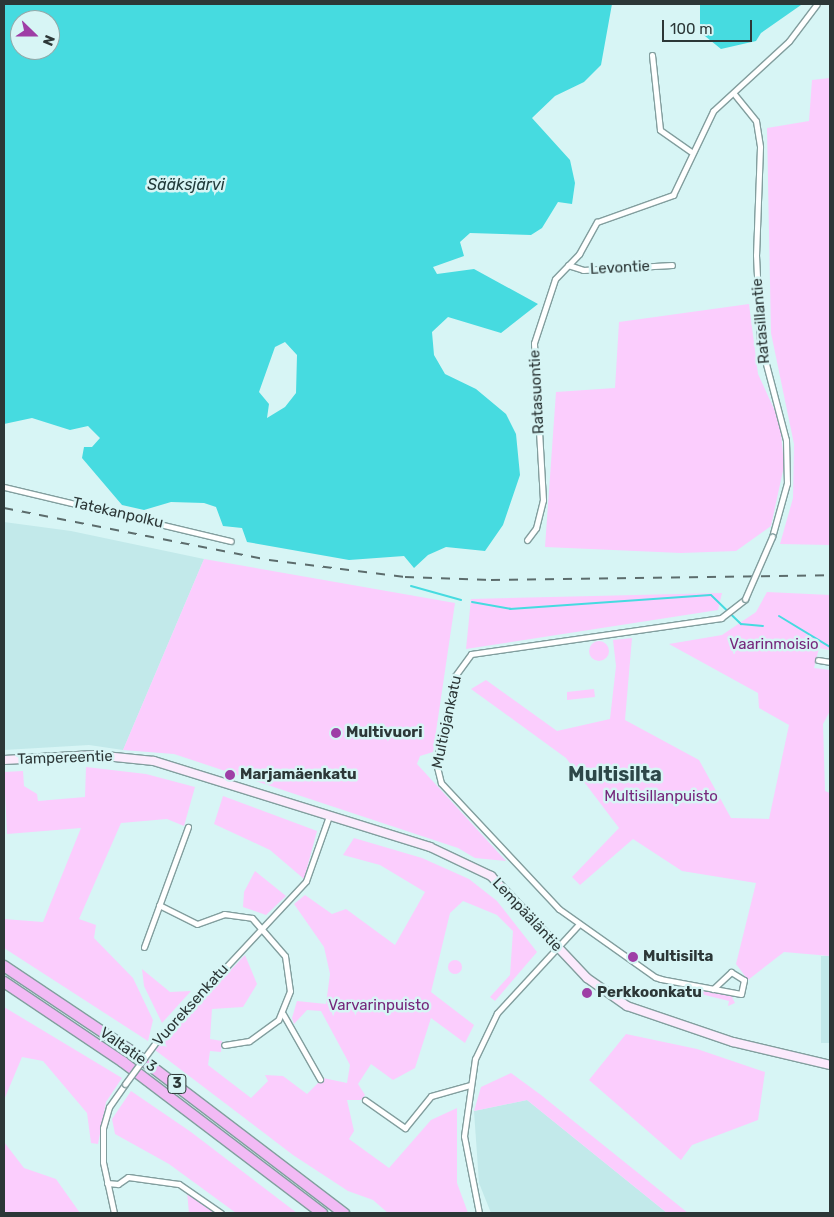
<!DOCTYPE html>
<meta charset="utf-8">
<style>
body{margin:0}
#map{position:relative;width:834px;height:1217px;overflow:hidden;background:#d7f5f5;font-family:Rubik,sans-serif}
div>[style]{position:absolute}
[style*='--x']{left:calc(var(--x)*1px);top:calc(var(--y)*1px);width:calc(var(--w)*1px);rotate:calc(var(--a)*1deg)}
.built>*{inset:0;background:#c2e9ea}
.green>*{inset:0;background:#fbcdfd}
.round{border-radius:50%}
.water>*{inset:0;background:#46dbe0}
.stream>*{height:2px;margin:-1px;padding:0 1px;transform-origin:1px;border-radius:1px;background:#46dbe0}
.roads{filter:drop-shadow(1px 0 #829e9e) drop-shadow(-1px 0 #829e9e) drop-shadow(0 1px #829e9e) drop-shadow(0 -1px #829e9e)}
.minor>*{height:5px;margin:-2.5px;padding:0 2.5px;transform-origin:2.5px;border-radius:2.5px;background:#fff}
.secondary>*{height:8px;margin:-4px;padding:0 4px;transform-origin:4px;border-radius:4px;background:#fbeafc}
.motorway>*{height:10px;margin:-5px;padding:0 5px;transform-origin:5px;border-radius:5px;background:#f2baf5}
.rail>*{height:2px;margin-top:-1px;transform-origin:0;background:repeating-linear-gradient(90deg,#5c6c6c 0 9px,transparent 0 18px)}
.bridges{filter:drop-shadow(1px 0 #829e9e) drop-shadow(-1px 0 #829e9e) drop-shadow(0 1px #829e9e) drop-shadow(0 -1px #829e9e)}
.minor-bridge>*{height:5px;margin:-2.5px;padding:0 2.5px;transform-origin:2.5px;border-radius:2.5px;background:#fff}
.dots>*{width:14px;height:14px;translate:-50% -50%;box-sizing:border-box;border:2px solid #d7f5f5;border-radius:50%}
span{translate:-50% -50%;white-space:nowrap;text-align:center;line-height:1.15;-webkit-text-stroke:5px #d7f5f5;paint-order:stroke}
.shield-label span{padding:1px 4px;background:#d7f5f5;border:1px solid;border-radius:4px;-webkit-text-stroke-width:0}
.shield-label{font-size:14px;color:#2c3737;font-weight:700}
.street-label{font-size:15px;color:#2c3737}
.park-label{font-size:15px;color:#75277b}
.poi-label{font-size:15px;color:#2c3737;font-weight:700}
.left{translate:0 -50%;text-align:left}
.water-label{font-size:16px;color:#223b3b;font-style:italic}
.district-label{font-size:20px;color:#2d4748;font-weight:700}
.frame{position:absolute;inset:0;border:5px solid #2c3737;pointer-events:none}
.north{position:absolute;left:10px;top:10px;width:50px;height:50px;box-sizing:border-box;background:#d7f5f5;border:1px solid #93a9a9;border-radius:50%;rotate:112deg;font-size:14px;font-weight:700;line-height:20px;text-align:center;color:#2c3737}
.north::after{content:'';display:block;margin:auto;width:18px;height:22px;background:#9e3ea6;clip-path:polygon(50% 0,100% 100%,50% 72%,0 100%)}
.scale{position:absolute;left:662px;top:20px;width:90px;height:22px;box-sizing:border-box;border:2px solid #2c3737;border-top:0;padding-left:6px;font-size:15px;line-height:18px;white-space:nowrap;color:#2c3737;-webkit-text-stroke:4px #d7f5f5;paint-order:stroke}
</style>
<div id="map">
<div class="built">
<div style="clip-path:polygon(4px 522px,71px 531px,204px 559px,123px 750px,89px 745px,4px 750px)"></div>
<div style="clip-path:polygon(821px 956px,830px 956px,830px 1043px,821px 1043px)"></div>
<div style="clip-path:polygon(527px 1100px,667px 1213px,491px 1213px,479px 1183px,474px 1111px)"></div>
</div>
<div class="green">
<div style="clip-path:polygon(830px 78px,830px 545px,780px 544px,793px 498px,794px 444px,771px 333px,767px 128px,809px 121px,812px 80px)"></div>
<div style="clip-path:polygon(749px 304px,758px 374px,780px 422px,784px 466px,771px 526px,736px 551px,681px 553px,545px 547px,556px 392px,615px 388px,619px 322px)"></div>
<div style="clip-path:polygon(204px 559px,455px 603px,433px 752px,420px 756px,417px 764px,506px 861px,475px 858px,458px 848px,174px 754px,123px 750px)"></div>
<div style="clip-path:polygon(767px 592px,830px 595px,830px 650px,819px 648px,814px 668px,830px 670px,830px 711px,823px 724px,825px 791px,830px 793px,830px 956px,784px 952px,748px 980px,736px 964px,756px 883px,682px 871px,633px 839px,580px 885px,572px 877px,619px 828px,566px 758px,471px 689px,486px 680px,557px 731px,610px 719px,616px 666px,613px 640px,632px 638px,625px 720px,699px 760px,731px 818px,769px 819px,789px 725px,759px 708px,758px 693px,669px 644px,722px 635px,756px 612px)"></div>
<div style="clip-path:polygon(722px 593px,718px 610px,466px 649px,471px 599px)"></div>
<div class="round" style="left:589px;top:641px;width:20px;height:20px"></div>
<div style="clip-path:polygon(594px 689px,595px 697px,567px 700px,567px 692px)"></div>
<div style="clip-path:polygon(86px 767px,146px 774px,195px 787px,184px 826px,167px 819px,121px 823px,79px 919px,96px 925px,94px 938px,133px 978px,153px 1020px,148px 1041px,4px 948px,4px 919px,43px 922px,81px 828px,7px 834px,4px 772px,23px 771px,24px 786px,37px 794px,38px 801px,85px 797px)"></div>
<div style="clip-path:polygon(223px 796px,317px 831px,304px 879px,270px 850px,214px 824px)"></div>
<div style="clip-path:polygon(354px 838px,422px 858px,469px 879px,497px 901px,537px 952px,495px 1001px,490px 997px,510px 975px,513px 931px,497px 915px,463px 901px,450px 913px,431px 992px,474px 1025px,465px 1043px,431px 1018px,415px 1068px,393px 1080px,371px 1064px,358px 1084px,365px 1095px,361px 1100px,347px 1100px,354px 1131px,349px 1139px,389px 1168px,431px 1120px,457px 1108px,457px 1183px,468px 1213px,388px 1213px,373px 1200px,348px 1191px,293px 1155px,155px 1050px,245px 955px,257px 984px,243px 1007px,212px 1009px,210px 1039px,222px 1041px,221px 1052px,210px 1051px,208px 1065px,251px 1098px,268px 1081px,265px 1075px,283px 1076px,307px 1094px,323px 1078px,347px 1083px,350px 1065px,321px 1011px,307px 1010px,294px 1024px,292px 1018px,297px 1001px,326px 1004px,330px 974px,324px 947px,294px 904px,305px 895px,332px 914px,346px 909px,395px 945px,425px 892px,380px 865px,343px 855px)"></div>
<div style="clip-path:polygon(255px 871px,286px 896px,266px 915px,243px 907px,244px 892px)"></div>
<div class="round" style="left:448px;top:960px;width:14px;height:14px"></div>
<div style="clip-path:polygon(142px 969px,170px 992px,191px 991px,162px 1023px,144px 986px)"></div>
<div style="clip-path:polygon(686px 987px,731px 995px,735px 1003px,728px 1006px,729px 1001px,689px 991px,687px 996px,683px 990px)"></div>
<div style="clip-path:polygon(4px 1007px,122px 1078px,106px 1102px,98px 1144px,91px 1143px,87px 1113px,43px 1061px,22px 1057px,4px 1100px)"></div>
<div style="clip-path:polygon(626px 1034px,697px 1049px,765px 1072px,758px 1120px,692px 1145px,681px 1160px,589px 1080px)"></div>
<div style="clip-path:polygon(511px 1073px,541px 1095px,688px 1213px,667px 1213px,527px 1100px,474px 1111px,481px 1087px)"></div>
<div style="clip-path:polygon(131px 1091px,191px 1132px,297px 1213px,236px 1213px,169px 1164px,115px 1134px,112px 1119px)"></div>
<div style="clip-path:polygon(4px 1142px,24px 1168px,56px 1179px,80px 1213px,4px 1213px)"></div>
<div style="clip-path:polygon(187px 1192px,218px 1213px,189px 1213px)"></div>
</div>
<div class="water">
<div style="clip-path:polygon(evenodd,4px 4px,612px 4px,601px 65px,584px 82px,555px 96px,532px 118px,570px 160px,575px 183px,572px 204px,558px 202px,542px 228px,531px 235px,470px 233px,460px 242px,464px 256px,433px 267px,437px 274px,474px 269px,538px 304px,501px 333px,448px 317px,432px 332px,434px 355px,445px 374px,476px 389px,506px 414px,516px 434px,520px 475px,503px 525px,485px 551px,446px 547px,428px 555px,414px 568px,404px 556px,349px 560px,247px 542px,242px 528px,223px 526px,216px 507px,204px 503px,171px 502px,144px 510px,122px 505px,82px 458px,84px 447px,92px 447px,100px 438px,88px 426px,70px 430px,32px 418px,4px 424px,4px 4px,20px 20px,50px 20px,50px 50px,20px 50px,20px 20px,4px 4px,285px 342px,297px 355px,296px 393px,285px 407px,267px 418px,269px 404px,259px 392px,275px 347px,285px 342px)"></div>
<div style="clip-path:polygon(700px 4px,801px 4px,801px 5px,761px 33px,756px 41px,721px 49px,700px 32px)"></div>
</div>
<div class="stream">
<div style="--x:411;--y:586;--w:52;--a:15.6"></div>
<div style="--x:472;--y:602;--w:39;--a:10"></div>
<div style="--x:510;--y:609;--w:201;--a:-4"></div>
<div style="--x:711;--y:595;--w:42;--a:44"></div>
<div style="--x:741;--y:624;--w:22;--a:5"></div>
<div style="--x:779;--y:616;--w:60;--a:31.3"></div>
</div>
<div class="roads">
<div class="minor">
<div style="--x:652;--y:55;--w:75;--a:83.9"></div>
<div style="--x:660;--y:130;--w:37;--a:35"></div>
<div style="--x:735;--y:95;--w:33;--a:51"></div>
<div style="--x:756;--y:121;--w:26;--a:81"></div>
<div style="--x:760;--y:147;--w:108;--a:92.1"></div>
<div style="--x:756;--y:255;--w:86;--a:87.3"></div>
<div style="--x:760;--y:341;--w:102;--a:75.3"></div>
<div style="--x:786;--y:440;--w:43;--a:88.7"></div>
<div style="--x:787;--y:483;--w:56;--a:105.5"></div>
<div style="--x:568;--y:265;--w:16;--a:18"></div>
<div style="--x:583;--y:270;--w:89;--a:-3.2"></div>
<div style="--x:4;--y:487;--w:233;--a:13.4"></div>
<div style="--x:527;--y:540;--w:15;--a:-53"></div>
<div style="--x:536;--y:528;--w:29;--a:-76"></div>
<div style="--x:543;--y:500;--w:157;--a:-93.3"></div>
<div style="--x:534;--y:343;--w:67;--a:-71.8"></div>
<div style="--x:555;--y:279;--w:35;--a:-46"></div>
<div style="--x:579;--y:254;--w:37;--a:-61"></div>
<div style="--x:597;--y:222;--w:81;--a:-19.6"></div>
<div style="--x:673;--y:195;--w:93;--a:-64.5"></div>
<div style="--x:713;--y:111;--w:103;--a:-42.6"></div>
<div style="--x:789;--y:41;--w:46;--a:-52.9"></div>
<div style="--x:818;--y:660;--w:12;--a:9"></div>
<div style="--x:159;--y:905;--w:42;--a:26.6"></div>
<div style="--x:197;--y:924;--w:29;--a:-20"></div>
<div style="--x:224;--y:914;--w:28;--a:8"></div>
<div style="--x:252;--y:918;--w:50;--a:49"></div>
<div style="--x:285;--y:956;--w:35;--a:82"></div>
<div style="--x:290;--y:991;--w:31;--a:112"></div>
<div style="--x:278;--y:1020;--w:36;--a:144"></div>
<div style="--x:249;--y:1041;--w:25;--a:171"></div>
<div style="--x:144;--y:947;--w:128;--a:-69.9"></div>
<div style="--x:713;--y:989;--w:25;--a:-43"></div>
<div style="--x:731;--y:972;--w:15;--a:32"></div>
<div style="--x:744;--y:980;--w:14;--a:102"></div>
<div style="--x:741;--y:994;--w:81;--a:-169.4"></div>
<div style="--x:661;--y:979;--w:6;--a:-162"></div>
<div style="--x:655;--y:977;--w:118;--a:-144.7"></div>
<div style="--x:559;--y:909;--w:173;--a:-133.1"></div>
<div style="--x:441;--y:783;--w:21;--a:-104"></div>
<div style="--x:436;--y:763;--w:89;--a:-77.7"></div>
<div style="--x:455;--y:676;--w:27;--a:-54"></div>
<div style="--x:471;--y:654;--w:253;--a:-8.2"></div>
<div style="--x:721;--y:618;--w:31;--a:-38"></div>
<div style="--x:283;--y:1014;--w:75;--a:60.4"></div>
<div style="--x:156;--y:1042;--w:220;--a:-47"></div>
<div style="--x:306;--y:881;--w:69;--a:-70.5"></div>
<div style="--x:365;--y:1100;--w:49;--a:35"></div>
<div style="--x:405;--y:1128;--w:41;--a:-50.9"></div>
<div style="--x:431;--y:1096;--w:41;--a:-15.8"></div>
<div style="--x:107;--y:1183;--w:11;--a:5"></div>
<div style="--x:118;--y:1184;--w:12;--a:-35"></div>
<div style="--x:128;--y:1177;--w:51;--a:7.8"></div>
<div style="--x:179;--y:1184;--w:51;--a:34.6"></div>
<div style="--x:114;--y:1213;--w:52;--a:-102.2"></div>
<div style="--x:103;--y:1162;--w:34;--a:-90"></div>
<div style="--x:103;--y:1128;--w:22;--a:-74"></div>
<div style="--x:109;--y:1107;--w:28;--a:-55"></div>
<div style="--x:479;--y:1213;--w:78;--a:-101"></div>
<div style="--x:464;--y:1136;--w:78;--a:-81.9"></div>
<div style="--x:475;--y:1059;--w:51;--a:-64.4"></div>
<div style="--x:497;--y:1013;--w:121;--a:-47.3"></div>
</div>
<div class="secondary">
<div style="--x:4;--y:760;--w:91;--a:-3.1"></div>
<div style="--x:95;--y:755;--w:59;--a:5.8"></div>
<div style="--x:154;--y:761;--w:289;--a:17.3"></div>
<div style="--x:430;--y:847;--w:68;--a:25.4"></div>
<div style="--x:491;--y:876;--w:140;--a:46.7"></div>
<div style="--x:587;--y:978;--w:49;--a:35"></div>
<div style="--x:627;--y:1006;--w:112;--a:18.8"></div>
<div style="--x:733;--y:1042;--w:100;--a:13.3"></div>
</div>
<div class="motorway">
<div style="--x:4;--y:966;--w:153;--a:33.8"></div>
<div style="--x:131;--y:1051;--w:268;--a:37.3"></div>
<div style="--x:4;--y:982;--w:143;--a:33.9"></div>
<div style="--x:123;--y:1062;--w:250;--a:37.2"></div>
</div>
</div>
<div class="rail">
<div style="--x:4;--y:508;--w:270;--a:11.1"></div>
<div style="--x:269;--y:560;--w:137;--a:7.1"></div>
<div style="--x:405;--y:577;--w:86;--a:2"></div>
<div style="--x:491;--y:580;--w:339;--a:-0.8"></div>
</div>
<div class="bridges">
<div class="minor-bridge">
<div style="--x:745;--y:599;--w:68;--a:-66.5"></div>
<div style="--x:125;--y:1084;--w:52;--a:-53.6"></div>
</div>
</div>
<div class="dots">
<div style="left:336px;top:733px;background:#9e3ea6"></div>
<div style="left:230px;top:775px;background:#9e3ea6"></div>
<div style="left:633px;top:957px;background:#9e3ea6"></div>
<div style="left:587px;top:993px;background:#9e3ea6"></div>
</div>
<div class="shield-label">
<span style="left:177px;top:1084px">3</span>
</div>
<div class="street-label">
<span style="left:620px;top:268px;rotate:-3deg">Levontie</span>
<span style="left:761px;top:321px;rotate:-95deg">Ratasillantie</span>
<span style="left:537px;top:392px;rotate:-93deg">Ratasuontie</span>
<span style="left:118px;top:513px;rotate:13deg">Tatekanpolku</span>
<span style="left:447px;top:722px;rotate:-78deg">Multiojankatu</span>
<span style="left:65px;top:758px;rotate:-2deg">Tampereentie</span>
<span style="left:527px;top:915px;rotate:47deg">Lempääläntie</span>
<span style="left:191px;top:1005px;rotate:-48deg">Vuoreksenkatu</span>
<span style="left:128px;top:1050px;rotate:35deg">Valtatie 3</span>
</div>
<div class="park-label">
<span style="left:774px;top:645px">Vaarinmoisio</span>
<span style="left:661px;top:797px">Multisillanpuisto</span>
<span style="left:379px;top:1006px">Varvarinpuisto</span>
</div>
<div class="poi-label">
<span class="left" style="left:346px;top:733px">Multivuori</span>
<span class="left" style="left:240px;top:775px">Marjamäenkatu</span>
<span class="left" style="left:643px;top:957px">Multisilta</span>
<span class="left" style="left:597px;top:993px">Perkkoonkatu</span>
</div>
<div class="water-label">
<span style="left:186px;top:185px">Sääksjärvi</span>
</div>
<div class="district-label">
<span style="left:615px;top:774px">Multisilta</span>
</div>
<div class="frame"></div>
<div class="north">N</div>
<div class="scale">100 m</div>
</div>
